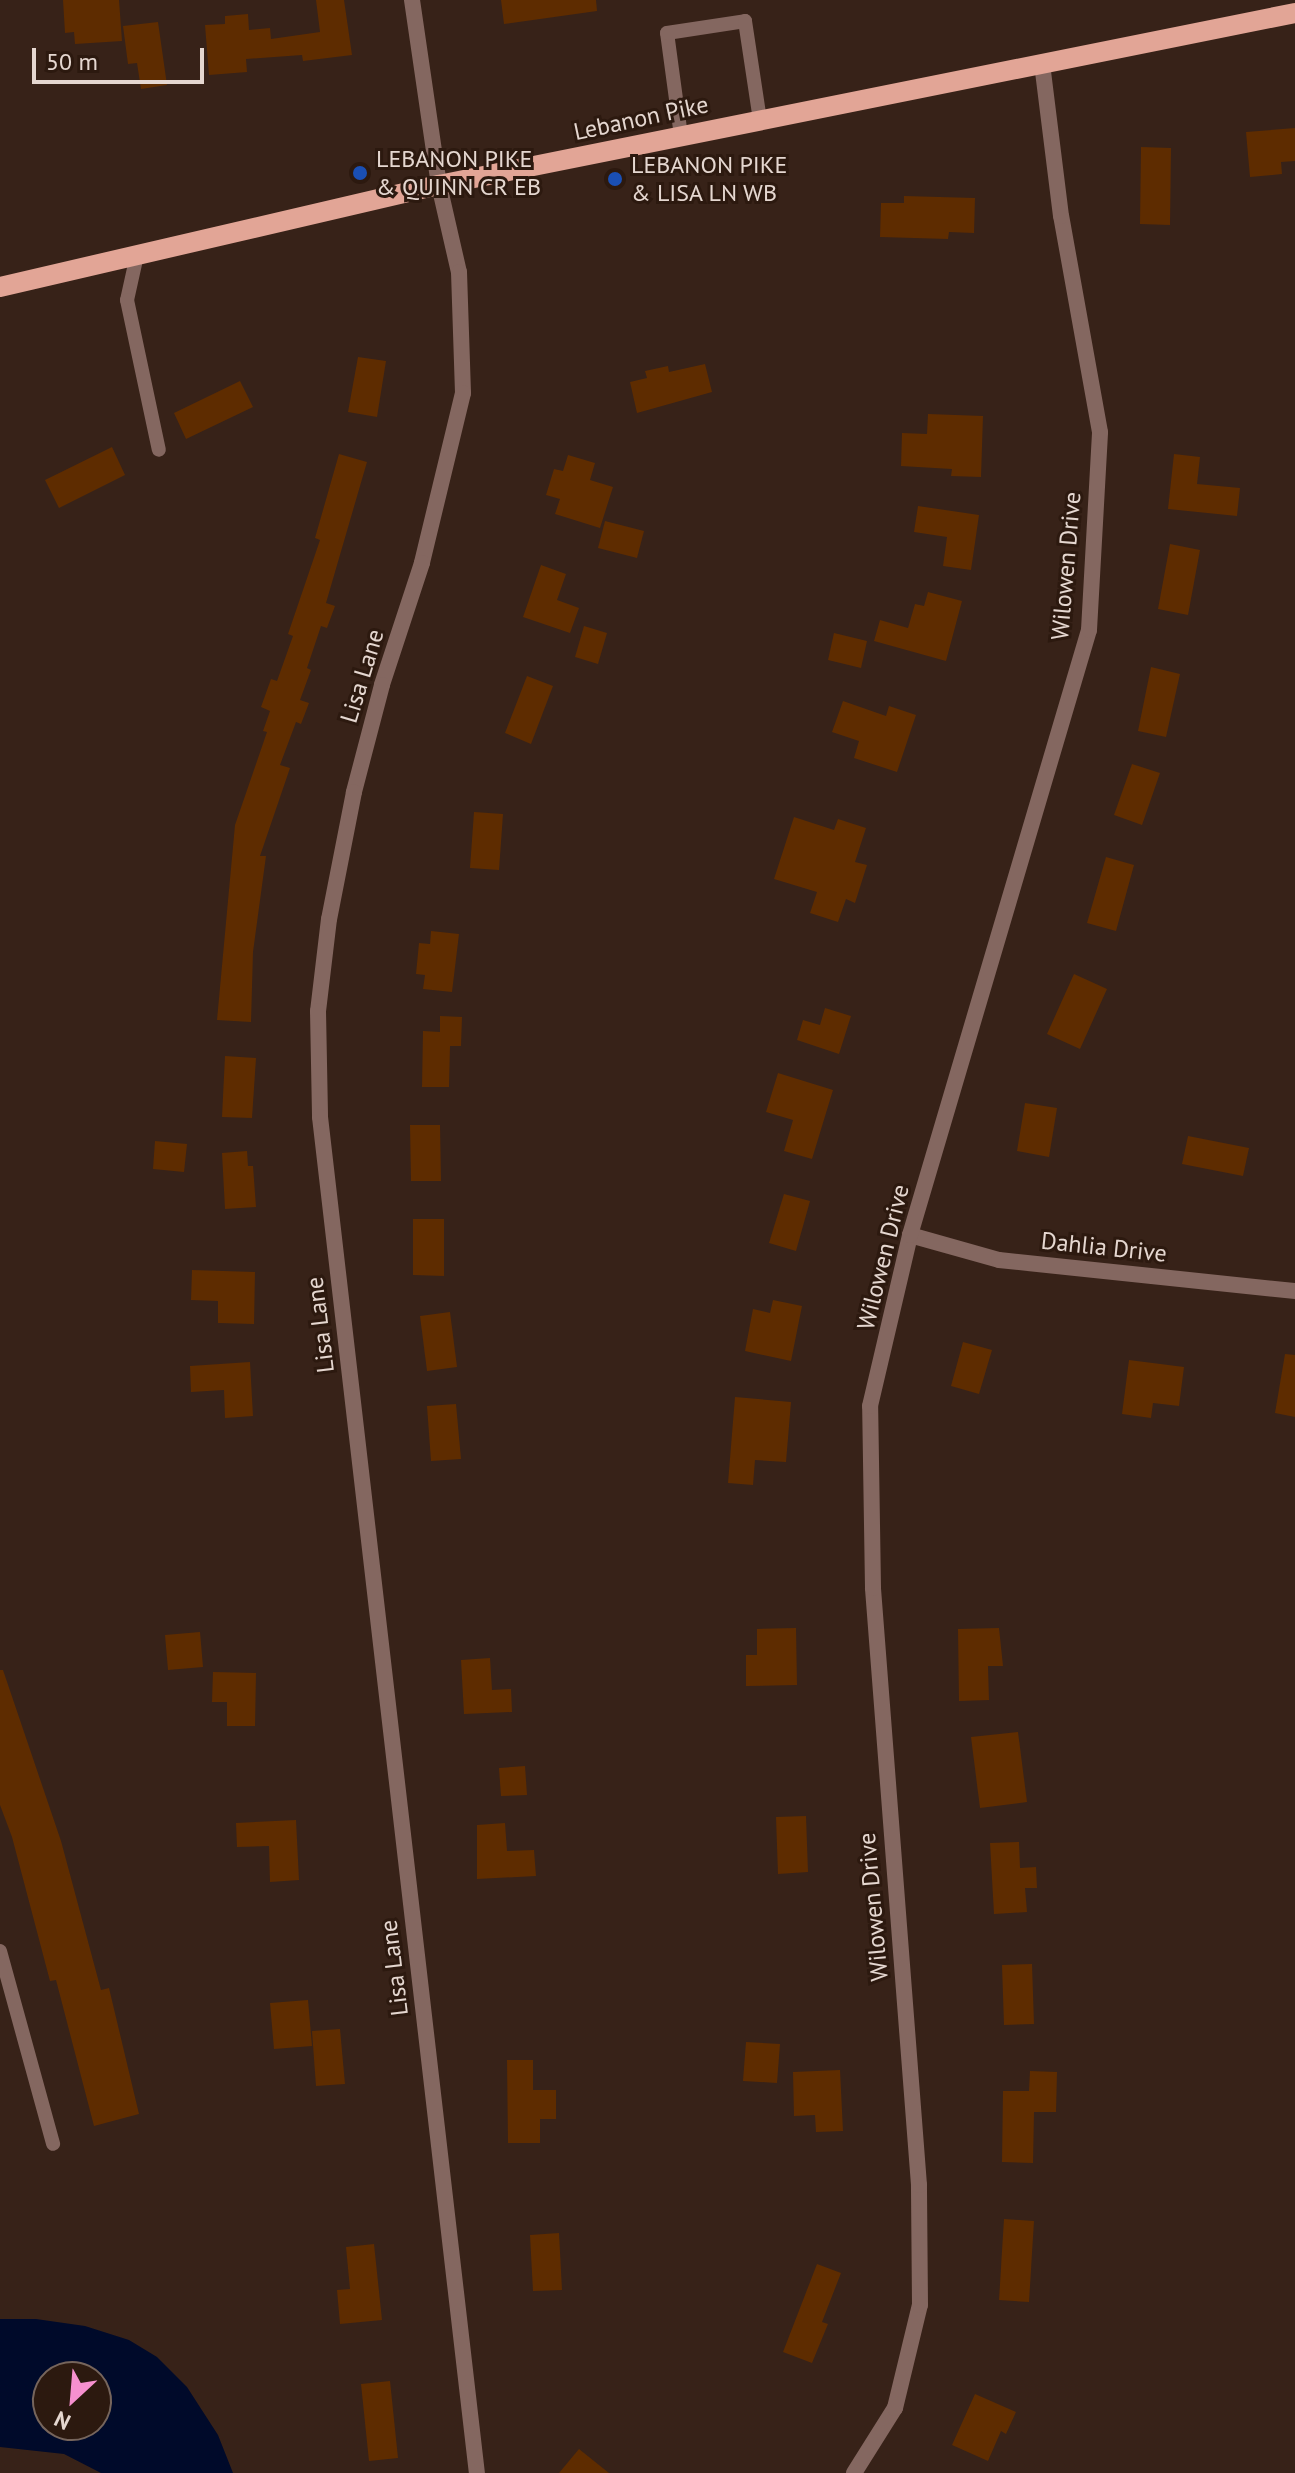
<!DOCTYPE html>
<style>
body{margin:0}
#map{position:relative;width:1295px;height:2473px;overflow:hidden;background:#372218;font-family:"PT Sans",sans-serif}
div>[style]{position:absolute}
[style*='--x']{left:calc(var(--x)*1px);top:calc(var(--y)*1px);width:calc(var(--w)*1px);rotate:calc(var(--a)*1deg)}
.water>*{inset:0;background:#000a2a}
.building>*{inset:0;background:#5e2c00}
.service>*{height:14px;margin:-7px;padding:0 7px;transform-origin:7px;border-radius:7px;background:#846760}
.minor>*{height:16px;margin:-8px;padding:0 8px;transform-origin:8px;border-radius:8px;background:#846760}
.primary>*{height:20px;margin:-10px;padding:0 10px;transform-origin:10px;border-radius:10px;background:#e2a596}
.dots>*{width:22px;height:22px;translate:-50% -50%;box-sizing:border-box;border:4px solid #2c190f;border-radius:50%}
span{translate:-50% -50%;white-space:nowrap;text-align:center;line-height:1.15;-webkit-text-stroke:6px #2c190f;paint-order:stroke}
.street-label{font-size:24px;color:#e5d7d0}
.poi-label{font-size:24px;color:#e5d7d0}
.left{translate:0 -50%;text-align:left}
.north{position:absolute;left:32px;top:2361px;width:80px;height:80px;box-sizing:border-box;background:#2c190f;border:2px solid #76655c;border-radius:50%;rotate:206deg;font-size:22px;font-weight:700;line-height:32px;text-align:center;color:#e5d7d0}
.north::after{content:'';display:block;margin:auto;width:28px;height:36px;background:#f690cf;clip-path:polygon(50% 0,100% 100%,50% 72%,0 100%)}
.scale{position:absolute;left:32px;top:48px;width:172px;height:36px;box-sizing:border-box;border:4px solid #e5d7d0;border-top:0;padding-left:10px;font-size:24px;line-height:28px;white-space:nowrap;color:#e5d7d0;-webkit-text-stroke:6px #2c190f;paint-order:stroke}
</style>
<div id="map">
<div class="water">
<div style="clip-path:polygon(evenodd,0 2319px,36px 2319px,85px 2326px,129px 2340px,157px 2357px,187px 2387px,218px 2435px,233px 2473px,101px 2473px,64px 2454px,0 2447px,0 2319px,48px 2377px,96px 2377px,96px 2425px,48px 2425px,48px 2377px)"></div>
</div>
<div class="building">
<div style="clip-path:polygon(63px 0,119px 0,122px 41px,75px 44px,74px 32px,65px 33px)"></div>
<div style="clip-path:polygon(316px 0,344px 0,352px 55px,303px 61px,302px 55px,246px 59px,247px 72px,209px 75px,205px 25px,225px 24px,225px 16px,248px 14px,249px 30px,270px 28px,271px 39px,320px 32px)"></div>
<div style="clip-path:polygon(501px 0,596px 0,597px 11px,504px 24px)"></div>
<div style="clip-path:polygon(158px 22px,167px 85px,141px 89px,137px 63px,128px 64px,123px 26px)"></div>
<div style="clip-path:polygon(1295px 128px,1295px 161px,1281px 162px,1282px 174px,1250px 177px,1246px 132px)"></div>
<div style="clip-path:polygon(1141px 147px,1171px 148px,1170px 225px,1140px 224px)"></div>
<div style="clip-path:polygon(904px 196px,975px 198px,974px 233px,949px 232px,948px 239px,880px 237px,881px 203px,904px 203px)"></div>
<div style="clip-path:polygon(358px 357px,386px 361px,377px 417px,348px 412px)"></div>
<div style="clip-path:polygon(705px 364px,712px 392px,637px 413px,630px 382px,647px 378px,645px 371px,668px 366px,669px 372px)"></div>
<div style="clip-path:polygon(240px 381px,253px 407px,186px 439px,174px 413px)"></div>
<div style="clip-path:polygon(928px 414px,983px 416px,981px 477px,951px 476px,952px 469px,901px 466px,902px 433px,927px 434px)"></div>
<div style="clip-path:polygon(112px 447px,125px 475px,59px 508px,45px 480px)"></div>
<div style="clip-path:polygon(339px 454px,367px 462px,326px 603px,335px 606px,327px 628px,321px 626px,307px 668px,311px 670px,300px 700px,309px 703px,301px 724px,296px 722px,280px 765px,290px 768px,260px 856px,266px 856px,253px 952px,251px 1022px,217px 1020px,235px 825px,267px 732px,263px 731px,270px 711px,261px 707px,271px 679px,277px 681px,293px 636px,288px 634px,320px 540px,315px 538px)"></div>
<div style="clip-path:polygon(1174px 454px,1200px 457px,1197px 484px,1240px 488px,1237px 516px,1168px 509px)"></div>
<div style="clip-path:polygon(568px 455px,595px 463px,590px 480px,613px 487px,600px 528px,555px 514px,560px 499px,546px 495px,554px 469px,563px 471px)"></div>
<div style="clip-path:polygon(918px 506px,979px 515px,971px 570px,943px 566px,947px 537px,914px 532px)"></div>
<div style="clip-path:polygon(605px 521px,644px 531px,637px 558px,598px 548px)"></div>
<div style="clip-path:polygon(1170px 544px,1200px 550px,1188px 615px,1158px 609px)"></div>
<div style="clip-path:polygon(541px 565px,566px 574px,557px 600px,579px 608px,570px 633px,523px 617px)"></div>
<div style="clip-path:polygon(928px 592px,962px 601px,946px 661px,874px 641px,880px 620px,908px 628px,915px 604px,924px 606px)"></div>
<div style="clip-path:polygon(584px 626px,607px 633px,598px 664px,575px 657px)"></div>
<div style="clip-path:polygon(834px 633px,867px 641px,861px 668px,828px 660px)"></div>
<div style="clip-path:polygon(1151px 667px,1180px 674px,1166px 737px,1138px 731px)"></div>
<div style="clip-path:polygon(527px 676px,553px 686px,531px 744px,505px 733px)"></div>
<div style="clip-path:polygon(843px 701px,886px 716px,889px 706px,916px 715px,897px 772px,854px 758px,859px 741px,832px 732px)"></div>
<div style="clip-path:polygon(1132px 764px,1160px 773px,1142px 825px,1114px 815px)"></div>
<div style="clip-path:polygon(474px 812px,503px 814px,499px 870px,470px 868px)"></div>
<div style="clip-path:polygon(794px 817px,834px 830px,838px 819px,866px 828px,855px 862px,867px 865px,855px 903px,846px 899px,838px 922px,810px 913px,817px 892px,774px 879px)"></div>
<div style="clip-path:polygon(1106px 857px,1134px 865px,1116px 931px,1087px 923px)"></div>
<div style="clip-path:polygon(431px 931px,459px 934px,452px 992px,423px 989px,425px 975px,416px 974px,419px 943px,430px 944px)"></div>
<div style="clip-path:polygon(1074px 974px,1107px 989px,1080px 1049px,1047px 1034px)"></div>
<div style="clip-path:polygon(825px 1008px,851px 1016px,839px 1054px,797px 1040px,803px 1020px,820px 1025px)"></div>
<div style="clip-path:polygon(440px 1016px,462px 1017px,461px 1046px,450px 1046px,449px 1087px,422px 1087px,423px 1031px,440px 1032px)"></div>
<div style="clip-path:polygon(225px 1056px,256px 1058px,252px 1118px,222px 1117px)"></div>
<div style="clip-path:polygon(778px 1073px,833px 1090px,812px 1159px,784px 1151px,793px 1120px,766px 1112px)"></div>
<div style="clip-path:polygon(1025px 1103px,1057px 1108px,1049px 1157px,1017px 1151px)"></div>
<div style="clip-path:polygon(410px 1125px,440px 1125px,441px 1181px,411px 1181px)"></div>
<div style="clip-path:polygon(1188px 1136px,1249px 1148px,1243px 1176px,1182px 1164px)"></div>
<div style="clip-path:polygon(155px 1141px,187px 1144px,184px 1172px,153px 1169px)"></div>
<div style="clip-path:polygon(247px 1151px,248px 1166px,253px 1166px,256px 1207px,225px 1209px,222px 1153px)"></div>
<div style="clip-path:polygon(784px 1194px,810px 1201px,796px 1251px,769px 1243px)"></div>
<div style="clip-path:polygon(413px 1219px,444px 1219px,444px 1276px,413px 1275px)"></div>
<div style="clip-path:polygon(192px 1270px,255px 1272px,254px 1324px,218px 1323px,218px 1301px,191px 1300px)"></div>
<div style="clip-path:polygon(773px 1300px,802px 1306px,791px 1361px,745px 1351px,753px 1309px,770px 1313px)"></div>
<div style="clip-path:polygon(450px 1312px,457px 1367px,427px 1371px,420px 1316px)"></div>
<div style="clip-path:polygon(963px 1342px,992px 1350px,979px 1394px,951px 1386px)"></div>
<div style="clip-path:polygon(1285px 1354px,1295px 1355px,1295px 1417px,1275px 1413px)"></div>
<div style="clip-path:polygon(1129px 1360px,1184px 1367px,1179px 1406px,1153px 1403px,1151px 1418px,1122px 1414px)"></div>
<div style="clip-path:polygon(250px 1362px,253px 1416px,225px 1418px,224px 1390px,191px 1392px,190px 1366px)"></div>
<div style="clip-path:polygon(735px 1397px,791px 1402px,786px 1462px,755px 1460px,753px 1485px,728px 1483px)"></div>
<div style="clip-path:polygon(456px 1404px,461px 1459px,431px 1461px,427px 1406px)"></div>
<div style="clip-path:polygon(796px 1628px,797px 1685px,746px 1686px,746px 1655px,757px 1655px,757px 1629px)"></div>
<div style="clip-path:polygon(999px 1628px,1003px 1666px,988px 1666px,989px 1700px,959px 1701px,958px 1629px)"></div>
<div style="clip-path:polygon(200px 1632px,203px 1667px,168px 1670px,165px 1635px)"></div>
<div style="clip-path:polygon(490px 1658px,492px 1690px,511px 1689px,512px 1712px,464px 1714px,461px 1660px)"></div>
<div style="clip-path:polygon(0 1670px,3px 1670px,61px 1841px,101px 1990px,109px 1988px,139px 2114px,94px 2126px,56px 1980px,50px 1981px,12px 1837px,0 1805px)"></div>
<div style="clip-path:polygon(213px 1672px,256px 1673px,255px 1726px,227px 1726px,227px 1702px,212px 1702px)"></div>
<div style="clip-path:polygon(1018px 1732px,1027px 1802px,980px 1808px,971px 1737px)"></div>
<div style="clip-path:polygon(525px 1766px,527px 1795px,501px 1796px,499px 1768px)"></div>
<div style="clip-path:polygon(806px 1816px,808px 1872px,778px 1874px,776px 1817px)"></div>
<div style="clip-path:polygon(296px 1820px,299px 1880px,270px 1882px,269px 1846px,237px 1847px,236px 1823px)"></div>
<div style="clip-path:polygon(505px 1823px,507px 1851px,534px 1850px,536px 1876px,477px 1879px,477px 1825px)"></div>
<div style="clip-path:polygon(1019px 1842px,1020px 1868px,1036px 1867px,1037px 1888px,1025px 1888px,1027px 1912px,994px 1914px,990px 1843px)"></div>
<div style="clip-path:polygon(1032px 1964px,1034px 2024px,1004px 2025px,1002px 1965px)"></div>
<div style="clip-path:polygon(308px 2000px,312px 2046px,274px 2049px,270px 2003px)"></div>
<div style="clip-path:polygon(340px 2029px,345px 2084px,316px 2086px,312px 2031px)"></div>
<div style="clip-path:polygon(746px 2042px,780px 2044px,777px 2083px,743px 2081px)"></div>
<div style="clip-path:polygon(507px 2060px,533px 2060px,533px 2090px,556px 2090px,556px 2119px,540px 2119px,540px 2143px,508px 2143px)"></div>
<div style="clip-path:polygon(840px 2070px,843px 2131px,816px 2132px,815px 2115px,794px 2116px,793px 2072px)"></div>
<div style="clip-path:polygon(1030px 2071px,1057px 2072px,1056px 2112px,1034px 2112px,1033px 2163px,1002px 2162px,1003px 2091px,1029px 2091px)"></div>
<div style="clip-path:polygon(1004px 2219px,1034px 2221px,1029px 2302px,999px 2300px)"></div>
<div style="clip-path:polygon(559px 2233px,562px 2290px,533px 2291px,530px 2235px)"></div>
<div style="clip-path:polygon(374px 2244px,382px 2320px,340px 2324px,337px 2290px,350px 2289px,346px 2247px)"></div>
<div style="clip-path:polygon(817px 2264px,841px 2273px,822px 2322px,828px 2324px,812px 2363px,783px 2352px)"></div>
<div style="clip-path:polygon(390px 2381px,398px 2458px,369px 2461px,361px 2384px)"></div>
<div style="clip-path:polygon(975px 2394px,1016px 2412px,1006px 2434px,1001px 2431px,988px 2461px,952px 2445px)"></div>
<div style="clip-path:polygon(579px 2449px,609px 2473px,559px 2473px)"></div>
</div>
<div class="service">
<div style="--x:681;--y:136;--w:104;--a:-97.7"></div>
<div style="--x:667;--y:33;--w:79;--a:-8.7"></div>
<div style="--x:745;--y:21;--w:100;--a:81.4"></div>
<div style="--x:137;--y:255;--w:46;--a:102.5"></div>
<div style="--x:127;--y:300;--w:153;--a:78"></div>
<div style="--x:0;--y:1951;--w:200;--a:74.6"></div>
</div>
<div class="minor">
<div style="--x:412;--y:0;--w:187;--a:81.7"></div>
<div style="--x:439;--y:185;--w:89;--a:77.1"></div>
<div style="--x:459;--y:272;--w:121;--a:88.1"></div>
<div style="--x:463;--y:393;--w:175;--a:103.6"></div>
<div style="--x:422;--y:563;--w:128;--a:108.2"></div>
<div style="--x:382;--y:685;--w:111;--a:104.7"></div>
<div style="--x:354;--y:792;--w:129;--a:101.1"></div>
<div style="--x:329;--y:919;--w:93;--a:96.8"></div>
<div style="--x:318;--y:1011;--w:106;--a:88.9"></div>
<div style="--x:320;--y:1117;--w:1365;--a:83.4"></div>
<div style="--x:910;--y:1235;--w:92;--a:15.7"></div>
<div style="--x:999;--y:1260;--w:298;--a:6"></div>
<div style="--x:854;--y:2473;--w:77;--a:-57.8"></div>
<div style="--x:895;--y:2408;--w:106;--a:-76.4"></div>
<div style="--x:920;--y:2305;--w:120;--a:-90.5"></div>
<div style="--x:919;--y:2185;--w:599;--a:-94.41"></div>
<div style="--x:873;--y:1588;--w:182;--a:-90.9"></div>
<div style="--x:870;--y:1406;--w:176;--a:-76.8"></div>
<div style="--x:910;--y:1235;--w:631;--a:-73.52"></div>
<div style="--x:1089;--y:630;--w:198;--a:-86.8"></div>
<div style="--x:1100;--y:432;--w:219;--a:-100.2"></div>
<div style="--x:1061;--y:216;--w:154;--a:-97.1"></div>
</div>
<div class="primary">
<div style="--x:0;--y:287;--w:451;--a:-13.1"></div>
<div style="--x:439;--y:185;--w:873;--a:-11.36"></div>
</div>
<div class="dots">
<div style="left:360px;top:173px;background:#1a4fb4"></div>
<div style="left:615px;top:179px;background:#1a4fb4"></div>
</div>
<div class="street-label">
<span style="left:641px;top:118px;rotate:-12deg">Lebanon Pike</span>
<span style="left:1066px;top:566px;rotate:-85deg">Wilowen Drive</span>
<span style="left:362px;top:676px;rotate:-73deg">Lisa Lane</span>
<span style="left:1104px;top:1247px;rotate:6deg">Dahlia Drive</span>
<span style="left:883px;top:1257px;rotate:-76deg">Wilowen Drive</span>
<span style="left:320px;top:1325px;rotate:-97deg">Lisa Lane</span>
<span style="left:873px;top:1907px;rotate:-95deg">Wilowen Drive</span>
<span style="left:394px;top:1968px;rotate:-97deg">Lisa Lane</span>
</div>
<div class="poi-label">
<span class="left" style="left:376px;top:173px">LEBANON PIKE<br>&amp; QUINN CR EB</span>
<span class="left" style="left:631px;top:179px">LEBANON PIKE<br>&amp; LISA LN WB</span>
</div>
<div class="north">N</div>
<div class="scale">50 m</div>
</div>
